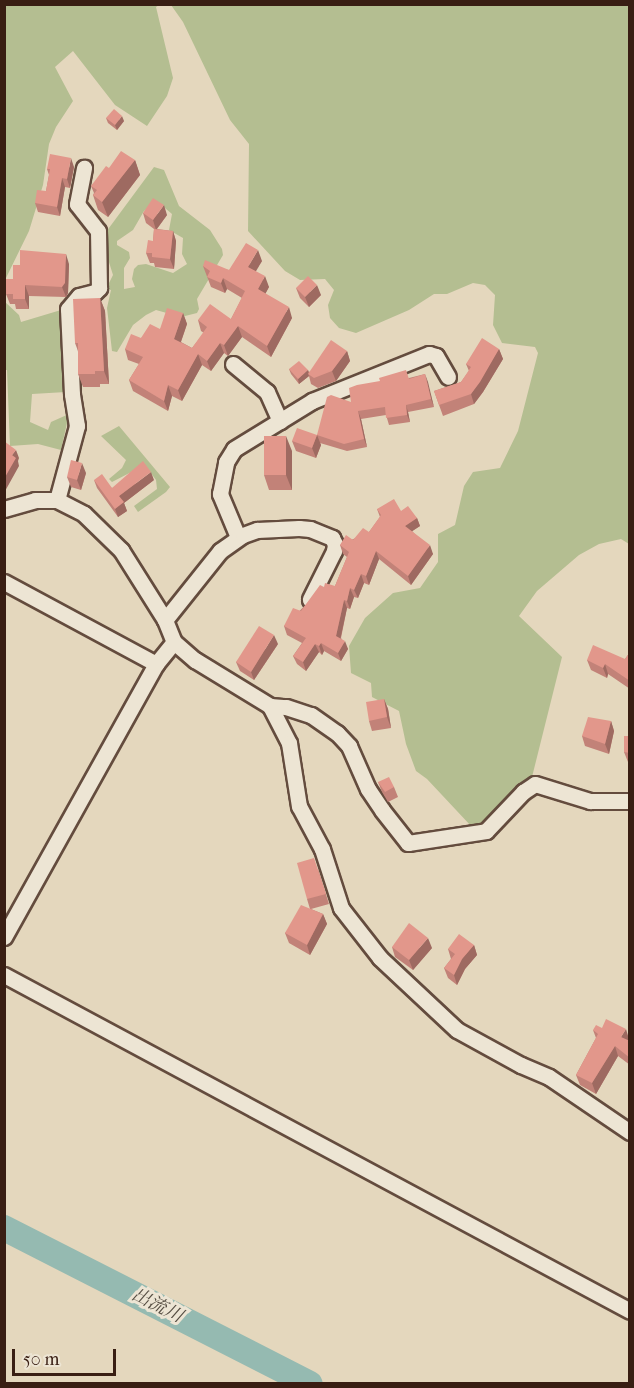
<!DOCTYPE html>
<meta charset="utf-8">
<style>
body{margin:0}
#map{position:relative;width:634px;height:1388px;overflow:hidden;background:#e4d7bd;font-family:"IM FELL French Canon","Noto Serif JP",serif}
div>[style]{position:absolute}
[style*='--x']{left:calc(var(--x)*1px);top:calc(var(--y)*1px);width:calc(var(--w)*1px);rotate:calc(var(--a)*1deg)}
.green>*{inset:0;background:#b4be91}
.river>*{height:26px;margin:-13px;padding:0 13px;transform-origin:13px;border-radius:13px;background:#95bab1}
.roads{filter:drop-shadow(2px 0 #644c3e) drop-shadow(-2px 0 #644c3e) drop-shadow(0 2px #644c3e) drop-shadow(0 -2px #644c3e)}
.minor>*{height:15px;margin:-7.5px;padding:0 7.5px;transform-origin:7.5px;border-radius:7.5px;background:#ede5d4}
.wall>*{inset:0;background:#c28278}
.shaded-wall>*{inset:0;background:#9e6a61}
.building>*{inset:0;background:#e2978b}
span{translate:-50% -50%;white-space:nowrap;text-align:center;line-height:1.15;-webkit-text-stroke:6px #ede5d4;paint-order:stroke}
.water-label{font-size:18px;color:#554d42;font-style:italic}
.frame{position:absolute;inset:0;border:6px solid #391e13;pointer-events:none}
.scale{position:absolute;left:12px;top:1349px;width:104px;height:27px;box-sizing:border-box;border:3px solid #391e13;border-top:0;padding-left:8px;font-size:18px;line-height:21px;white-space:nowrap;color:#391e13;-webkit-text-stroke:4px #ede5d4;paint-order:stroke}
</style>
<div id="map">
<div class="green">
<div style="clip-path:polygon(5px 5px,159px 5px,156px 7px,173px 78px,167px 96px,147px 126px,115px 105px,73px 51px,55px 67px,73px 101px,56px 127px,49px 144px,43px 185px,29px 231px,5px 280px)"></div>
<div style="clip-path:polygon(171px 5px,629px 5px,629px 544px,621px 539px,599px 544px,579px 555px,537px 591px,519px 616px,562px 657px,532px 777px,495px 818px,471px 826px,427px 779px,416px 771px,406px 744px,399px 711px,372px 697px,371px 683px,351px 673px,349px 646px,365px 618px,393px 593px,420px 588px,438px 562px,438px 534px,455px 525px,464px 486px,473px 472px,500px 468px,518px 431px,538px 353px,535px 347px,502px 343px,493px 325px,495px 295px,485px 285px,473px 283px,447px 294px,434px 294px,409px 310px,356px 333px,339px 328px,330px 318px,328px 305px,334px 290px,325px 279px,300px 280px,285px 271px,248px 231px,249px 144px,230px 120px,183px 22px)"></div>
<div style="clip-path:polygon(evenodd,154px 167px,164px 170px,179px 206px,210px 230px,222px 249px,223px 255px,197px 299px,199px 309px,197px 313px,181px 317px,156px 310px,146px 315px,133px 325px,117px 352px,112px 351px,107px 308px,111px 290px,106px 289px,113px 275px,108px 259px,106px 232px,154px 167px,159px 203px,172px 214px,169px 230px,183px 238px,182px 254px,187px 264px,173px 273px,146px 264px,138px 265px,134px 269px,132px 279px,135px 287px,124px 289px,124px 268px,130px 258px,129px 252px,117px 245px,117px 241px,133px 230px,144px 211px,153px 204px,159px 203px)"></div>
<div style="clip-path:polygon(4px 301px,19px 315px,21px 322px,61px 310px,66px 392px,32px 394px,30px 422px,48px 430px,51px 422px,69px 414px,61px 450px,38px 444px,10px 446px,7px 370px,4px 370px)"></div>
<div style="clip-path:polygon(119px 426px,170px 487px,166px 492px,138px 512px,134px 506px,157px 489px,156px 480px,145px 465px,112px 482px,109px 479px,122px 468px,126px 460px,101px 436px)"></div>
</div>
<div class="river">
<div style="--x:4;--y:1228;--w:343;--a:27"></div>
</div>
<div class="roads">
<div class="minor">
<div style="--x:233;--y:364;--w:44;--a:39.5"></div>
<div style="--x:267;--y:392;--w:32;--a:66"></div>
<div style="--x:57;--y:500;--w:77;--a:-74.9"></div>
<div style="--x:77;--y:426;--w:32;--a:-99"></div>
<div style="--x:72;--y:394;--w:85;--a:-92.7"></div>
<div style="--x:68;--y:309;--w:17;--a:-50"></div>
<div style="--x:79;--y:296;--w:16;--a:-14"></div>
<div style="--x:95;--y:292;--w:6;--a:-45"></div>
<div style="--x:99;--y:288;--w:57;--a:-91"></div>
<div style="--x:98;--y:231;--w:34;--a:-128"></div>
<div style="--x:77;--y:204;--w:37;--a:-79"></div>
<div style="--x:4;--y:509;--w:32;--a:-16"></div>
<div style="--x:35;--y:500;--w:22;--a:0"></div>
<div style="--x:57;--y:500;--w:30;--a:27"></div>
<div style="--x:84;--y:514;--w:52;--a:44.2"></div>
<div style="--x:121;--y:550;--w:83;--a:57.8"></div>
<div style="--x:165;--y:620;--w:24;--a:68"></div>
<div style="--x:174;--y:642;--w:28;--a:41"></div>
<div style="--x:195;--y:660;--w:88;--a:31.5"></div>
<div style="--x:270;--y:706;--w:42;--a:62.8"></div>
<div style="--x:289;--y:743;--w:64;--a:81"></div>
<div style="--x:299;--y:806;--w:49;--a:61.9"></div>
<div style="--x:322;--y:849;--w:62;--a:72.1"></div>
<div style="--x:341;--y:908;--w:63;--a:52"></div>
<div style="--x:380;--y:958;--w:105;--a:43.1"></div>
<div style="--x:457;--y:1030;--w:73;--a:28.7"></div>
<div style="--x:521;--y:1065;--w:30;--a:23"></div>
<div style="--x:549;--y:1077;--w:98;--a:34.2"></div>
<div style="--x:238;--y:537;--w:47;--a:-112.7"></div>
<div style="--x:220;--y:494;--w:33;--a:-79"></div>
<div style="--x:226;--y:462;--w:15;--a:-58"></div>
<div style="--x:234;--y:449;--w:92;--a:-31.6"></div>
<div style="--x:312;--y:401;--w:126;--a:-21.9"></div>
<div style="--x:429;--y:354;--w:7;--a:16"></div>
<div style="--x:436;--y:356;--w:24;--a:60"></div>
<div style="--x:4;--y:582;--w:173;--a:28.3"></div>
<div style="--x:165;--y:620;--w:88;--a:-51.4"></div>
<div style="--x:220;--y:551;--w:28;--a:-35"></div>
<div style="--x:243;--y:535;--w:15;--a:-20"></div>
<div style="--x:257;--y:530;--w:42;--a:-2.7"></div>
<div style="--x:299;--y:528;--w:11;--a:5"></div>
<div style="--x:310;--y:529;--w:24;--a:22"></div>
<div style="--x:332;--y:538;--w:7;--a:63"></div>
<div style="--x:335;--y:544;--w:7;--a:98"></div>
<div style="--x:334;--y:551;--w:54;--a:116.6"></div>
<div style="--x:270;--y:706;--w:16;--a:4"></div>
<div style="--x:286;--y:707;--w:26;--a:18"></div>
<div style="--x:311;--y:715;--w:32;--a:35"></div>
<div style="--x:337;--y:733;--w:18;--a:47"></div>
<div style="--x:349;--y:746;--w:47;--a:66.2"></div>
<div style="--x:368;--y:789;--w:25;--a:56"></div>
<div style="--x:382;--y:810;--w:42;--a:51.8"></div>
<div style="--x:408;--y:843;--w:79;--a:-8.7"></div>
<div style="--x:486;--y:831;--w:54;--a:-46.5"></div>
<div style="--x:523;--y:792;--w:14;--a:-34"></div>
<div style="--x:535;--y:784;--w:58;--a:17.2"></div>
<div style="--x:590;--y:801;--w:40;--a:0"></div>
<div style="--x:4;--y:937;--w:312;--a:-60.9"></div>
<div style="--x:156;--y:664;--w:28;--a:-51"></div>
<div style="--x:4;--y:975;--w:710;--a:28.22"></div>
</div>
</div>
<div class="wall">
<div style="clip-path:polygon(106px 118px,124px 121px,117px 130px,108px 123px)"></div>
<div style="clip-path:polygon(135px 160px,140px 175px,108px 217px,98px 210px,93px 195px,94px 193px,91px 186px,109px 168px)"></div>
<div style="clip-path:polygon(74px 167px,70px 188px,65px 187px,60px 216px,38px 212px,35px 203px,46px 191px,49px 175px,47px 169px)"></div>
<div style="clip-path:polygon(143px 213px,167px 215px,157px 229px,173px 231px,176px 241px,174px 269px,155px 267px,154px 263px,150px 263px,146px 253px,153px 241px,154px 229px,146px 223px)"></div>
<div style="clip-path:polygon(262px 261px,255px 271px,269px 287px,265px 294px,292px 318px,271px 357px,242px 337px,228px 356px,224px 353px,211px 371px,202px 365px,182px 401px,172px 396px,168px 411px,133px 391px,129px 380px,139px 364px,128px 360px,125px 349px,141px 338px,160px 329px,183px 313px,187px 324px,181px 342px,192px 348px,204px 333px,201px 331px,198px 320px,231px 319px,242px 298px,227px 289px,225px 293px,211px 287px,203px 266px,229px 270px)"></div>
<div style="clip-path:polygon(69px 264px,68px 293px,66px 297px,29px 296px,29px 309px,16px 309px,15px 304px,10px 304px,6px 294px,13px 279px)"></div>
<div style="clip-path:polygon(296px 288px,321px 295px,309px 307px,300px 298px)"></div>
<div style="clip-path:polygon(100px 298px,105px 311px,109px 384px,100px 384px,100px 387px,83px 387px,78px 374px,78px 351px,75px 343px)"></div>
<div style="clip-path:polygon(499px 349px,503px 359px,483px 392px,474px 404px,443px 416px,434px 391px,461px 382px,469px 371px,466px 364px)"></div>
<div style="clip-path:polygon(347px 351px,350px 361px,336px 381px,318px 388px,311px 384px,309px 376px,299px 384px,291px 374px,289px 369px,308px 370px,309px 372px)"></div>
<div style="clip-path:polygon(425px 374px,434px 407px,408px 412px,410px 422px,389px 425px,386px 415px,361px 419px,367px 447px,347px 451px,320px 443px,321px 445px,316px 458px,296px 451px,292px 441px,317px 435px,351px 402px,409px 378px)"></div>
<div style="clip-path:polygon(292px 451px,292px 490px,269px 490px,264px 475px)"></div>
<div style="clip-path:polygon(86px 473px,81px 490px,71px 487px,67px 477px)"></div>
<div style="clip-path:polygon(94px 480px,112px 488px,154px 480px,124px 503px,127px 511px,118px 517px,97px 488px)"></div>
<div style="clip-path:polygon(377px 509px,401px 511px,417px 518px,420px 526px,412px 531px,433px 554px,411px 585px,379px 559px,369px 585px,364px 583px,358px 598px,354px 597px,350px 609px,347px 608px,341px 638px,348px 649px,341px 661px,324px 651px,322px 655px,319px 652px,306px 671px,297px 664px,293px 656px,302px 643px,287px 635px,284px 626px,324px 587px,335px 586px,347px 557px,343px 554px,340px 545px,369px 532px,380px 517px)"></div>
<div style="clip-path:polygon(278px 644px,254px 680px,240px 671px,236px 662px)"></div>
<div style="clip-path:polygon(630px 652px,630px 689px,608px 674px,607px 678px,591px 670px,587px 660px,625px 659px)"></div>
<div style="clip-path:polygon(384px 699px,388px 709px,391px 728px,372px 731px,369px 721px)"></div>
<div style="clip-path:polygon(611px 721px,614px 731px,609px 754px,585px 746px,582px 736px)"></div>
<div style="clip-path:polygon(630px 736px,630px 763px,628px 762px,624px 752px)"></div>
<div style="clip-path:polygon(378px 782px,394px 787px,398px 797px,388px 802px,382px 792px)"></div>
<div style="clip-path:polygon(318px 869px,329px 904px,311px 909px,323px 914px,327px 924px,310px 955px,289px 943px,285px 933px,310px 909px,307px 899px)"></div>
<div style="clip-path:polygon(474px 945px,477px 955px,465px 969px,457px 985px,448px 978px,444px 968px,451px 959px,448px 949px)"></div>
<div style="clip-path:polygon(392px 947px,432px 948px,413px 970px,395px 957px)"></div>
<div style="clip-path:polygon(593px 1030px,629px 1039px,628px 1041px,630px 1041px,630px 1065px,618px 1056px,596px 1094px,580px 1085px,576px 1075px,596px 1038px)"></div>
</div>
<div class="shaded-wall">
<div style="clip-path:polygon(122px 116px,124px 121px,117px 130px,115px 125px)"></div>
<div style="clip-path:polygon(71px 158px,74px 167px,70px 188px,67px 179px)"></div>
<div style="clip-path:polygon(135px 160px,140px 175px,108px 217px,102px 202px)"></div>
<div style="clip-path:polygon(62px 178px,65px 187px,60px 216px,57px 207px)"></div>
<div style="clip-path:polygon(164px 205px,167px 215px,156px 230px,153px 220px)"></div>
<div style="clip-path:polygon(173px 231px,176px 241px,174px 269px,170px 259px)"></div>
<div style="clip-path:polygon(258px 250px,262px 261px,252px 278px,248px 267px)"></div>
<div style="clip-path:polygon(66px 254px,69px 264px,68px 293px,66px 297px,62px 287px)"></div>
<div style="clip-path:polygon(265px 276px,269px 287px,262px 300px,258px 289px)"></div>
<div style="clip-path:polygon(223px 278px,227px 289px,225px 293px,221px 283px)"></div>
<div style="clip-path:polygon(25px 285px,29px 296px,29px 309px,25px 299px)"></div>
<div style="clip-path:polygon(317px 285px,321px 295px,309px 307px,305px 297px)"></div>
<div style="clip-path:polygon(100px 298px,105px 311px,109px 384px,104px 371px)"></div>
<div style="clip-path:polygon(289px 307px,292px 318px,271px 357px,267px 346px)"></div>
<div style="clip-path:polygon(183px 313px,187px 324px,178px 350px,174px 339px)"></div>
<div style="clip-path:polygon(238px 326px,242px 337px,228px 356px,224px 345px)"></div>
<div style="clip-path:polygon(220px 343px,224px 353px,211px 371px,207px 361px)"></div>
<div style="clip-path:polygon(499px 349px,503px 359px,483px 392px,474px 404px,471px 394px)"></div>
<div style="clip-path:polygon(347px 351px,350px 361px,336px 381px,332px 371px)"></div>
<div style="clip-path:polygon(198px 354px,202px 365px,182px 401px,178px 390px)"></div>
<div style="clip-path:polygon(308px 370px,309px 375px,308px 374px,309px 376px,299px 384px,298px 379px)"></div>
<div style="clip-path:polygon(425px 374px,428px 382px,434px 407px,431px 399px)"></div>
<div style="clip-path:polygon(168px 385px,172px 396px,168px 411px,164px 401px)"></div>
<div style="clip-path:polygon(406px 405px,408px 412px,410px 422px,407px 415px)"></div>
<div style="clip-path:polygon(358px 411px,361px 419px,367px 447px,364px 439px)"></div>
<div style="clip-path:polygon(317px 435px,321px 445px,316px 458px,312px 448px)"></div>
<div style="clip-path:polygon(286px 436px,292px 451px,292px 490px,286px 475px)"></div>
<div style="clip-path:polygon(16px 450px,19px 458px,18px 461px,19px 466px,4px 493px,4px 479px,12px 455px)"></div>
<div style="clip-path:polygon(82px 463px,86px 473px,81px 490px,77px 480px)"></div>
<div style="clip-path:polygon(151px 472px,154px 480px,124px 503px,127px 511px,118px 517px,115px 509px,119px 496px)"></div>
<div style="clip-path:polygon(417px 518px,420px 526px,408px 534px,405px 526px)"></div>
<div style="clip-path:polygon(430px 545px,433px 554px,411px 585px,408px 576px)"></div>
<div style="clip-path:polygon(376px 551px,379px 559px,369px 585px,366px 576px)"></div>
<div style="clip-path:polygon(361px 574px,364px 583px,358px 598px,354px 590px)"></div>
<div style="clip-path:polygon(350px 588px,354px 597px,350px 609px,347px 601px)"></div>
<div style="clip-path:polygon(344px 600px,347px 608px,339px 645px,336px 636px)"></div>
<div style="clip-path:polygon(274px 635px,278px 644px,254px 680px,251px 672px)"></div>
<div style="clip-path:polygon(345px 641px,348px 649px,341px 661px,338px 653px)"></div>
<div style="clip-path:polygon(321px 643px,324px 651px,322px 655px,319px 646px)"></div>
<div style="clip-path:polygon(315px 644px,319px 652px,306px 671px,303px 662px)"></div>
<div style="clip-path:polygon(605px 664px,608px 674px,607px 678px,603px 668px)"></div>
<div style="clip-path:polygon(384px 699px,388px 709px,391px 728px,387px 717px)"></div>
<div style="clip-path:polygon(611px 721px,614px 731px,609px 754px,605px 744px)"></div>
<div style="clip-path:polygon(323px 914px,327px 924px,310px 955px,307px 945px)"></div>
<div style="clip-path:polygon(428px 938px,432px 948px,413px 970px,409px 960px)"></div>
<div style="clip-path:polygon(474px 945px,477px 955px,465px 969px,457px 985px,454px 975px,462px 959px)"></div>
<div style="clip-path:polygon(626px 1029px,629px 1039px,624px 1047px,621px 1037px)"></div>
<div style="clip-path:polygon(615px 1046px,618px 1056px,596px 1094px,592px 1083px)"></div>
</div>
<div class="building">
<div style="clip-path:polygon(114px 109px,122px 116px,115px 125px,106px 118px)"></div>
<div style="clip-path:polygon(121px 151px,135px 160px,102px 202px,93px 195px,97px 190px,91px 186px,106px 166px,109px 168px)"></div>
<div style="clip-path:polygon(50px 154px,71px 158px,67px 179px,62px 178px,57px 207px,35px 203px,37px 190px,46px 191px,50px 169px,47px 169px)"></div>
<div style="clip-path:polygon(153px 198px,164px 205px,153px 220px,143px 213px)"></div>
<div style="clip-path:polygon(154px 229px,173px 231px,170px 259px,152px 257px,152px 253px,146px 253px,148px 240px,153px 241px)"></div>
<div style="clip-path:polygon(246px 243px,258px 250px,248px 267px,265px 276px,258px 289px,289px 307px,267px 346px,238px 326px,224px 345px,220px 343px,207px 361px,198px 354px,178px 390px,168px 385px,164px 401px,129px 380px,143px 357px,125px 349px,131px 334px,141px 338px,150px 324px,160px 329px,167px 308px,183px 313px,174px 339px,192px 348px,207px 327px,198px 320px,210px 304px,231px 319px,245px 291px,223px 278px,221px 283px,207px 277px,210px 271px,203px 266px,205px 260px,229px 270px)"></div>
<div style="clip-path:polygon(20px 250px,66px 254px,65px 283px,62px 287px,25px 285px,25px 299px,13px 299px,13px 294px,6px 294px,6px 279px,13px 279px,13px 265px,20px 265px)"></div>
<div style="clip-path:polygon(308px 276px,317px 285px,305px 297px,296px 288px)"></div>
<div style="clip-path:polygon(100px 298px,104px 371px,95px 371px,95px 374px,78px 374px,78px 343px,75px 343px,73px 299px)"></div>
<div style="clip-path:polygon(482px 338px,499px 349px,480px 382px,471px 394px,439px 405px,434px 391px,461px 382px,471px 367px,466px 364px)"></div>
<div style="clip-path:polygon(331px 340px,347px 351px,332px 371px,314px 378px,308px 374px)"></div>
<div style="clip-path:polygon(299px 361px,308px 370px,298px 379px,289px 369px)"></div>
<div style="clip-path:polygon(406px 370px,409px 379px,425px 374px,431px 399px,406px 405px,407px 415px,386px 418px,385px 407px,358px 411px,364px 439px,344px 444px,317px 435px,327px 397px,331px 395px,351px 402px,349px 388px,357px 385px,380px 381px,379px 378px)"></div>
<div style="clip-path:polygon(297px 428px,317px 435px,312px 448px,292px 441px)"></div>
<div style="clip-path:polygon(264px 436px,286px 436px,286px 475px,264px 475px)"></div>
<div style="clip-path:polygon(4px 441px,16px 450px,12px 455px,16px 458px,4px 479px)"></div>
<div style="clip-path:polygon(71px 460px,82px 463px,77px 480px,67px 477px)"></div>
<div style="clip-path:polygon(143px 461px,151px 472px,119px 496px,124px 502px,115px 509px,94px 480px,102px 474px,112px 488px)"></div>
<div style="clip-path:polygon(394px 499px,401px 511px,408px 506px,417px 518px,405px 526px,430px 545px,408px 576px,376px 551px,366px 576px,361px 574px,354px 590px,350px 588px,347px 601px,344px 600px,336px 636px,345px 641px,338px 653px,321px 643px,319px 646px,315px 644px,303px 662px,293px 656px,306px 638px,284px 626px,293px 608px,301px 611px,320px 585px,324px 587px,325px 583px,335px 586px,349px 552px,340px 545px,346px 535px,353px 540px,363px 528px,369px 532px,381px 515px,377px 509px)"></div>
<div style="clip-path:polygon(259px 626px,274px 635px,251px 672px,236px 662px)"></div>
<div style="clip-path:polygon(593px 645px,625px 659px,630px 652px,630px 681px,605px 664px,603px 668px,587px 660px)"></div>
<div style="clip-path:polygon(384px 699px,387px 717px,369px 721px,366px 702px)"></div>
<div style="clip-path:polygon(588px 717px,611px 721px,605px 744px,582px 736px)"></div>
<div style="clip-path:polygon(624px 736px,630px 736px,630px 753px,624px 752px)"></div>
<div style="clip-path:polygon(389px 777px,394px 787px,385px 792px,378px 782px)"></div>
<div style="clip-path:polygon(314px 858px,326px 894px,307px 899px,297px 863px)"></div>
<div style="clip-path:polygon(301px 905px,323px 914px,307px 945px,285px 933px)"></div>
<div style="clip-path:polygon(409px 923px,428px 938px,409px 960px,392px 947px)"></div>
<div style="clip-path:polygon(459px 934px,474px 945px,462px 959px,454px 975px,444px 968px,455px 954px,448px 949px)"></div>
<div style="clip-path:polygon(606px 1019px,626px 1029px,621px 1037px,630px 1041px,630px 1058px,615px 1046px,592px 1083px,576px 1075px,598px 1034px,593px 1030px,596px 1025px,602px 1028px)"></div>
</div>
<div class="water-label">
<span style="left:157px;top:1306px;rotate:27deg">出流川</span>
</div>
<div class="frame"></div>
<div class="scale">50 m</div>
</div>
